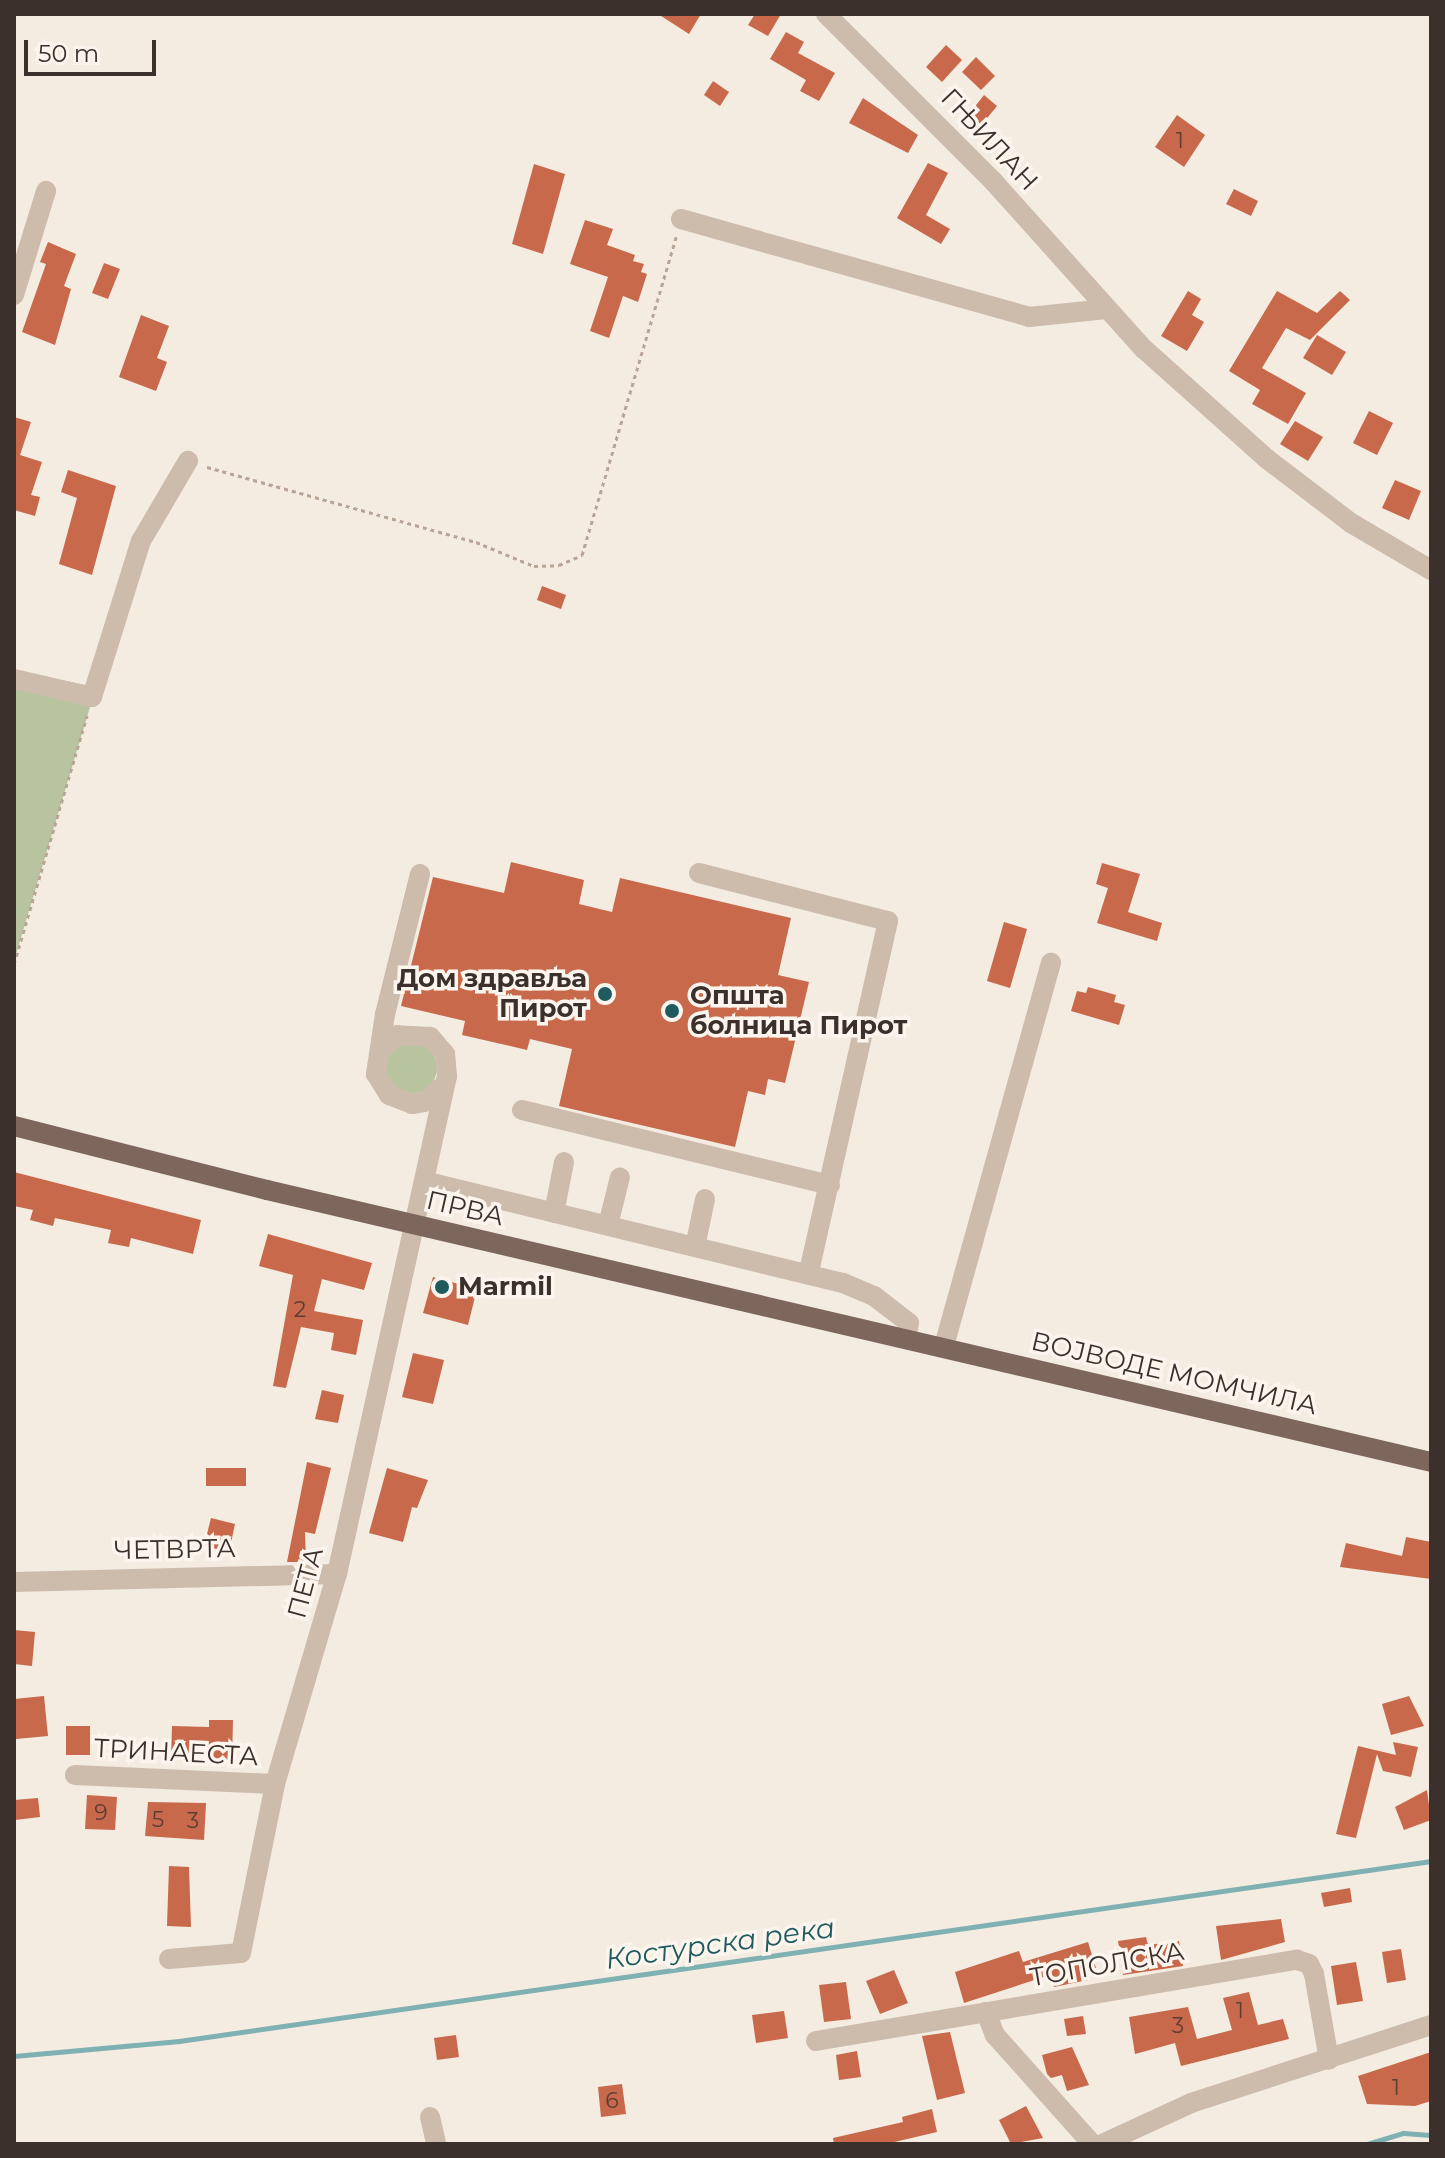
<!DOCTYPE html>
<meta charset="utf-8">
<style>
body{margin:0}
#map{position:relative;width:1445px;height:2158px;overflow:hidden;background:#f4ebe1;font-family:Montserrat,sans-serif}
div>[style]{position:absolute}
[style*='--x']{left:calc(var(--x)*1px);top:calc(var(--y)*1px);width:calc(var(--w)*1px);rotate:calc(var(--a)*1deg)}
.green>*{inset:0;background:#b8c4a0}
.round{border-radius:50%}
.stream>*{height:5px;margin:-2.5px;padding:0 2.5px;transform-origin:2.5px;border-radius:2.5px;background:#7fb0b2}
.building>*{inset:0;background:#c8694b}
.path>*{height:3px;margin-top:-1.5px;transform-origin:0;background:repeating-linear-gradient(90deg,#b9a596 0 4px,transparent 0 8px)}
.minor>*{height:20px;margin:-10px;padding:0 10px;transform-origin:10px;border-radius:10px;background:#cdbbac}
.major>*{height:20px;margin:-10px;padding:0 10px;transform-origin:10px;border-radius:10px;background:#7d675c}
.dots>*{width:22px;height:22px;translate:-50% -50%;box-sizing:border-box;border:4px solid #fbf5ee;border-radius:50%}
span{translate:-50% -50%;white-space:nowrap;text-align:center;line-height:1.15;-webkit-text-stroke:7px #fbf5ee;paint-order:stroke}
.number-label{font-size:22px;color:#5e3e33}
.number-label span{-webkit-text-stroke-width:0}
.street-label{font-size:26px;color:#3b302b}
.poi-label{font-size:26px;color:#3b302b;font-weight:700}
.right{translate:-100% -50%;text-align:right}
.left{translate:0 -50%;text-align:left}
.water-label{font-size:28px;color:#1f5a5e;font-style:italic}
.frame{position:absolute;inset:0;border:16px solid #3b302b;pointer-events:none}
.scale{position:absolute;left:24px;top:40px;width:132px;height:36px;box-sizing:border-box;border:4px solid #3b302b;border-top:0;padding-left:10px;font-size:24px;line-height:28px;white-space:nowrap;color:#3b302b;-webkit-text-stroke:6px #fbf5ee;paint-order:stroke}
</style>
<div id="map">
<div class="green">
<div style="clip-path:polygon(14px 671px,96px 687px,14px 961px)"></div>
<div class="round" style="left:385px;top:1042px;width:52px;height:52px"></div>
</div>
<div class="stream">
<div style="--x:14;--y:2056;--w:166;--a:-5.2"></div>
<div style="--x:179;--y:2041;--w:1265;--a:-8.18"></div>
<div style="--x:1367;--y:2144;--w:38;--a:-17"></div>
<div style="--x:1403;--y:2133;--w:28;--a:4"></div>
</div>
<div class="building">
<div style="clip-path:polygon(658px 14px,701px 14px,689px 34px)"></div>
<div style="clip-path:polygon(755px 14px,781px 14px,768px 36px,748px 25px)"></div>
<div style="clip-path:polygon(786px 32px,804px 42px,798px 53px,835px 73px,819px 101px,800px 91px,806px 80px,770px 59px)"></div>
<div style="clip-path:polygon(946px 45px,962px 60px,942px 82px,926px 67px)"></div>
<div style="clip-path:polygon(976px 57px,995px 76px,981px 90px,962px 72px)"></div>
<div style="clip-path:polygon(713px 81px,729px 92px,720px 106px,704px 95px)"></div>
<div style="clip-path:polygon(984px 95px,997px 106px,979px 128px,966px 118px)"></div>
<div style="clip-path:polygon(863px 98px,918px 135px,908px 153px,849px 123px)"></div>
<div style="clip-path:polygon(1177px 115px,1205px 135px,1184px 167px,1155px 147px)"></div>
<div style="clip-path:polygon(928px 163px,948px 173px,926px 215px,950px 229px,941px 244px,897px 218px)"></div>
<div style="clip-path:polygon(534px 164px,565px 174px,543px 254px,512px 244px)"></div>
<div style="clip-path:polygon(1234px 189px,1258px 201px,1251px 216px,1226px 204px)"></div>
<div style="clip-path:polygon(585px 220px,613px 229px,607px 245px,635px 255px,633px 261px,644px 264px,641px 272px,647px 274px,638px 302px,623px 296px,609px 338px,590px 331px,608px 277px,570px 264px)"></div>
<div style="clip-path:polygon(48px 242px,76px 254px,64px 286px,71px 289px,55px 345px,22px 332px,46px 264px,40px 262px)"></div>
<div style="clip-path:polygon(104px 263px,120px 269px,108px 299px,92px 293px)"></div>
<div style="clip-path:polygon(1188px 291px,1201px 299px,1192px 315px,1204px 322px,1187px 351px,1161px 336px)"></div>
<div style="clip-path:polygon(1277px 291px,1317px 313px,1340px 291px,1350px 300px,1310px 340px,1286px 328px,1262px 368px,1306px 393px,1288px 424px,1252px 404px,1260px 390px,1229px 371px)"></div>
<div style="clip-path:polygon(141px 315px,169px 326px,157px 358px,167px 362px,156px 391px,119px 377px)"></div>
<div style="clip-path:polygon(1317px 335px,1346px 352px,1332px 375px,1303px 358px)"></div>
<div style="clip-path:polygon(1369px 411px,1393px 423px,1377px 455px,1353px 443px)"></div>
<div style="clip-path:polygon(14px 417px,31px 422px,20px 455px,42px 462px,31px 495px,40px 497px,35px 516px,14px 510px)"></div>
<div style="clip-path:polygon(1295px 421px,1323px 437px,1308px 461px,1280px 444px)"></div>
<div style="clip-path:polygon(68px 470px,116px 486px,92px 575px,59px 564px,77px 498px,61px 492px)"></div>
<div style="clip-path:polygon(1395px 480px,1421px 491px,1409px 520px,1382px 508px)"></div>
<div style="clip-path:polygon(542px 586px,566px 595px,561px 609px,537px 600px)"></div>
<div style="clip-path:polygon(511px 862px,584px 880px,579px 904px,612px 912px,620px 878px,791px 918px,778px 975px,809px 982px,785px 1083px,768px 1079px,765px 1095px,748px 1091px,735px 1147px,559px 1106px,572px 1049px,530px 1039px,527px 1050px,462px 1035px,465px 1021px,401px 1006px,433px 877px,504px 893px)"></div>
<div style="clip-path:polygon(1102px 863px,1140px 874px,1128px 912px,1162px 923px,1157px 941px,1097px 923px,1108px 888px,1096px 884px)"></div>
<div style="clip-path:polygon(1004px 922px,1027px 929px,1010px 988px,987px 981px)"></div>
<div style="clip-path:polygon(1088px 987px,1116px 995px,1114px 1002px,1125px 1005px,1119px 1025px,1071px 1011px,1077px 991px,1086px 993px)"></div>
<div style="clip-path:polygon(14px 1172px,201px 1220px,193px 1254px,131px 1238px,129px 1247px,108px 1243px,111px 1230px,55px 1218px,53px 1226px,30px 1220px,33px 1210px,14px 1206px)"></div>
<div style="clip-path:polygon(268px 1234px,372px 1263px,364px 1290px,322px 1279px,314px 1311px,363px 1320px,356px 1355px,331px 1350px,334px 1333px,301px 1327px,286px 1388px,273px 1386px,293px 1275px,259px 1266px)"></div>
<div style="clip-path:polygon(433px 1277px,477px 1289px,468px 1325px,423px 1313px)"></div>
<div style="clip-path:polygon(413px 1353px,444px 1360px,433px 1404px,402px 1397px)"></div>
<div style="clip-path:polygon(322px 1390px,344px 1395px,338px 1423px,315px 1419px)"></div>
<div style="clip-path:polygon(307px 1462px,331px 1468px,315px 1534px,305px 1532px,306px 1562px,287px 1562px)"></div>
<div style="clip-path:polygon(206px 1468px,246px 1468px,246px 1486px,206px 1486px)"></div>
<div style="clip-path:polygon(387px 1468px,428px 1480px,417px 1508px,412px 1507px,403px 1542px,369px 1533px)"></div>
<div style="clip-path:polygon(211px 1518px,235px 1524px,229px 1552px,204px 1546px)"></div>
<div style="clip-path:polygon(1406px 1537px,1431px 1542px,1431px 1579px,1340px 1567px,1346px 1543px,1402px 1556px)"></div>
<div style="clip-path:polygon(14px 1630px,35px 1632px,32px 1666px,14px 1664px)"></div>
<div style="clip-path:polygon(44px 1696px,48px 1736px,16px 1739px,14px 1699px)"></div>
<div style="clip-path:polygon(1409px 1696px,1424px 1726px,1391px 1735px,1382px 1704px)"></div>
<div style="clip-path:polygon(209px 1720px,233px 1720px,232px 1760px,171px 1758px,172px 1726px,209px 1727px)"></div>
<div style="clip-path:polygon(66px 1726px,90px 1726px,90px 1755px,66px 1755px)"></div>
<div style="clip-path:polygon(1393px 1742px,1418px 1747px,1411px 1777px,1383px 1771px,1377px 1754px,1356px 1838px,1336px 1834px,1358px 1746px,1396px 1755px)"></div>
<div style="clip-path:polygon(1427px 1790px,1431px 1820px,1404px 1830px,1395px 1807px)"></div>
<div style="clip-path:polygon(87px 1795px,117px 1797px,115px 1830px,85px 1829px)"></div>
<div style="clip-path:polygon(38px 1798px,40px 1817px,15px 1820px,14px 1800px)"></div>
<div style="clip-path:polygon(148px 1802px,206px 1803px,204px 1840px,145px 1836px)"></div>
<div style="clip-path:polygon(169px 1866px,189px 1867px,191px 1927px,167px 1926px)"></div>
<div style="clip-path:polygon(1350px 1888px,1352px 1902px,1324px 1907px,1321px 1893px)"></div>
<div style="clip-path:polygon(1281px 1919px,1285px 1942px,1221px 1960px,1216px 1926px)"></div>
<div style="clip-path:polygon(1146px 1937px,1148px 1945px,1179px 1941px,1183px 1966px,1123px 1975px,1118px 1941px)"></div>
<div style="clip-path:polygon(1088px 1942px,1096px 1968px,1085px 1971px,1088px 1980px,1054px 1987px,1050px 1975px,964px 2003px,955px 1972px,1019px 1951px,1023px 1962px)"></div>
<div style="clip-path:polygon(1401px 1949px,1406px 1980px,1387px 1983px,1382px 1952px)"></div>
<div style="clip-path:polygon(1356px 1962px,1363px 2001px,1337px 2005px,1331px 1966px)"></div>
<div style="clip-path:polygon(894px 1970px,908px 2003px,880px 2014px,866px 1981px)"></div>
<div style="clip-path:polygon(846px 1982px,851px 2019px,824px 2022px,819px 1985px)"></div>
<div style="clip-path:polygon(1249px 1992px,1258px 2025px,1283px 2019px,1289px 2039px,1181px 2066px,1175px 2043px,1135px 2054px,1129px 2017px,1188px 2007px,1197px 2039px,1232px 2030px,1223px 1998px)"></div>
<div style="clip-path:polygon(784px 2011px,788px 2038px,756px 2043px,752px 2015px)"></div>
<div style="clip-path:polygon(1083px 2016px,1086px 2034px,1067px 2036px,1064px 2019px)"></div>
<div style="clip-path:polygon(950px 2032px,965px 2093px,937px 2100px,922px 2036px)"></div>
<div style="clip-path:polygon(456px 2035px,459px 2057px,437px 2060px,434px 2038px)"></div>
<div style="clip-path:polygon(1072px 2047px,1089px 2085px,1067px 2091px,1062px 2075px,1051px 2078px,1047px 2074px,1042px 2055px)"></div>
<div style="clip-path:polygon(857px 2051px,861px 2077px,839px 2080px,836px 2055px)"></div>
<div style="clip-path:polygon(1431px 2052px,1431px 2101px,1415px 2106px,1367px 2104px,1358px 2076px)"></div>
<div style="clip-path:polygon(622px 2084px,626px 2114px,601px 2117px,598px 2087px)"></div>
<div style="clip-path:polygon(1026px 2106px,1043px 2138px,1011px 2144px,999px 2120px)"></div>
<div style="clip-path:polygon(932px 2109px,937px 2132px,886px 2144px,834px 2144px,833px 2138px,903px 2122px,902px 2117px)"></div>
</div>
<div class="path">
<div style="--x:207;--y:467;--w:279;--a:15.6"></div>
<div style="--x:476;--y:542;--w:63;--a:22.5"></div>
<div style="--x:534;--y:566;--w:25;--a:-2"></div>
<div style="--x:559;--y:565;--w:25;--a:-23"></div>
<div style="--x:582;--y:555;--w:332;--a:-73.5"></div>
<div style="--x:14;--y:964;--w:259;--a:-73.6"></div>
</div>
<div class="minor">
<div style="--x:826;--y:14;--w:236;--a:45"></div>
<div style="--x:993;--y:181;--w:226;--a:48.1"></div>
<div style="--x:1144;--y:349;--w:165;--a:41.8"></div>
<div style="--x:1267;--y:459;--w:106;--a:37.3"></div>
<div style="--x:1351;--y:523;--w:93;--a:30.4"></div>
<div style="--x:681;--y:219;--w:362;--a:15.7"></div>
<div style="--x:1029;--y:317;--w:78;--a:-5.9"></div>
<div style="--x:14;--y:295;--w:109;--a:-72.9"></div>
<div style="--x:14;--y:679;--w:80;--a:13"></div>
<div style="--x:92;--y:697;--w:164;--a:-72.6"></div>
<div style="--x:141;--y:541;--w:93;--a:-59.6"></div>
<div style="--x:699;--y:873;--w:195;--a:14.3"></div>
<div style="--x:888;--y:921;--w:360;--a:102.7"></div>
<div style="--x:420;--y:874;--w:144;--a:104"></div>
<div style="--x:385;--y:1014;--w:61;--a:98.5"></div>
<div style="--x:376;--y:1074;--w:25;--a:58"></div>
<div style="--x:389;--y:1095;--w:25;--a:21"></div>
<div style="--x:412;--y:1104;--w:12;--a:-9"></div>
<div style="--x:424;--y:1102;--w:25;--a:-40"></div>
<div style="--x:522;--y:1110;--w:317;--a:13.7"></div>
<div style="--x:424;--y:1181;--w:431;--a:13.7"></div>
<div style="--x:843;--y:1283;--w:34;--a:23"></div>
<div style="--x:874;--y:1296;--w:44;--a:37.6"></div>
<div style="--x:909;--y:1323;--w:14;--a:102"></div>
<div style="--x:554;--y:1213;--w:52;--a:-78.9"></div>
<div style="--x:608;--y:1225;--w:49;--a:-76"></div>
<div style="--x:695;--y:1247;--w:49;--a:-78.2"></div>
<div style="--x:944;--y:1346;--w:398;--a:-74.4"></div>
<div style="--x:14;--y:1582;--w:323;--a:-1.4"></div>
<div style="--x:75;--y:1775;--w:200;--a:2.6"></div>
<div style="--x:169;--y:1959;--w:72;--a:-4.8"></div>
<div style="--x:241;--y:1953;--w:172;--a:-78.6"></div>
<div style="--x:275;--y:1784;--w:219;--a:-73.6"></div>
<div style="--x:337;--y:1574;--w:510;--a:-77.54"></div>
<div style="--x:447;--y:1076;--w:22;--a:-95"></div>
<div style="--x:445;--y:1054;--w:23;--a:-131"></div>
<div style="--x:430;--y:1037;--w:33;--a:-177"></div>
<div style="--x:397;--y:1035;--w:22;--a:137"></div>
<div style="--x:986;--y:2012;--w:25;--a:69"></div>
<div style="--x:995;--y:2035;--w:146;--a:48.3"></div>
<div style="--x:816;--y:2041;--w:488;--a:-9.6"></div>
<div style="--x:1297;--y:1960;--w:13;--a:18"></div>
<div style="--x:1309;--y:1964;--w:11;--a:63"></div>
<div style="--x:1314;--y:1974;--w:87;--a:80.1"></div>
<div style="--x:430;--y:2117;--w:28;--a:77"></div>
<div style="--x:1102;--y:2144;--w:98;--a:-24.7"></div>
<div style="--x:1191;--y:2103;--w:252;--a:-18"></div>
</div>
<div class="major">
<div style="--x:14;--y:1126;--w:261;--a:14.2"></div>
<div style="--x:267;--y:1190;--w:1195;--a:13.15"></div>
</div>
<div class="dots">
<div style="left:605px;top:994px;background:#1f5a5e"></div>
<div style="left:672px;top:1011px;background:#1f5a5e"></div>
<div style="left:442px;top:1287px;background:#1f5a5e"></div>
</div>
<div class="number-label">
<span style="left:1180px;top:141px">1</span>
<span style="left:300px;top:1310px">2</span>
<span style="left:101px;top:1813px">9</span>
<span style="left:158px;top:1820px">5</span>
<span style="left:193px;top:1821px">3</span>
<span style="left:1240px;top:2011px">1</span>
<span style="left:1178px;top:2026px">3</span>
<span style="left:1396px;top:2088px">1</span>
<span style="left:612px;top:2101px">6</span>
</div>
<div class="street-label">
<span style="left:989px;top:140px;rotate:47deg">ГЊИЛАН</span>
<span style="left:465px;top:1209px;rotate:13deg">ПРВА</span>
<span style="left:1174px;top:1374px;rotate:13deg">ВОЈВОДЕ МОМЧИЛА</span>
<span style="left:175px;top:1550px;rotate:-1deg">ЧЕТВРТА</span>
<span style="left:306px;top:1583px;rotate:-75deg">ПЕТА</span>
<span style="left:176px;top:1753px;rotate:3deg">ТРИНАЕСТА</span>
<span style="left:1107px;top:1965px;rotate:-10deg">ТОПОЛСКА</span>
</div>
<div class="poi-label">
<span class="right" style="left:587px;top:994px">Дом здравља<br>Пирот</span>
<span class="left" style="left:690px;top:1011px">Општа<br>болница Пирот</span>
<span class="left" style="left:458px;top:1287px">Marmil</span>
</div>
<div class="water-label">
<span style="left:720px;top:1943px;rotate:-8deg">Костурска река</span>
</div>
<div class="frame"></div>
<div class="scale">50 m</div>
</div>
